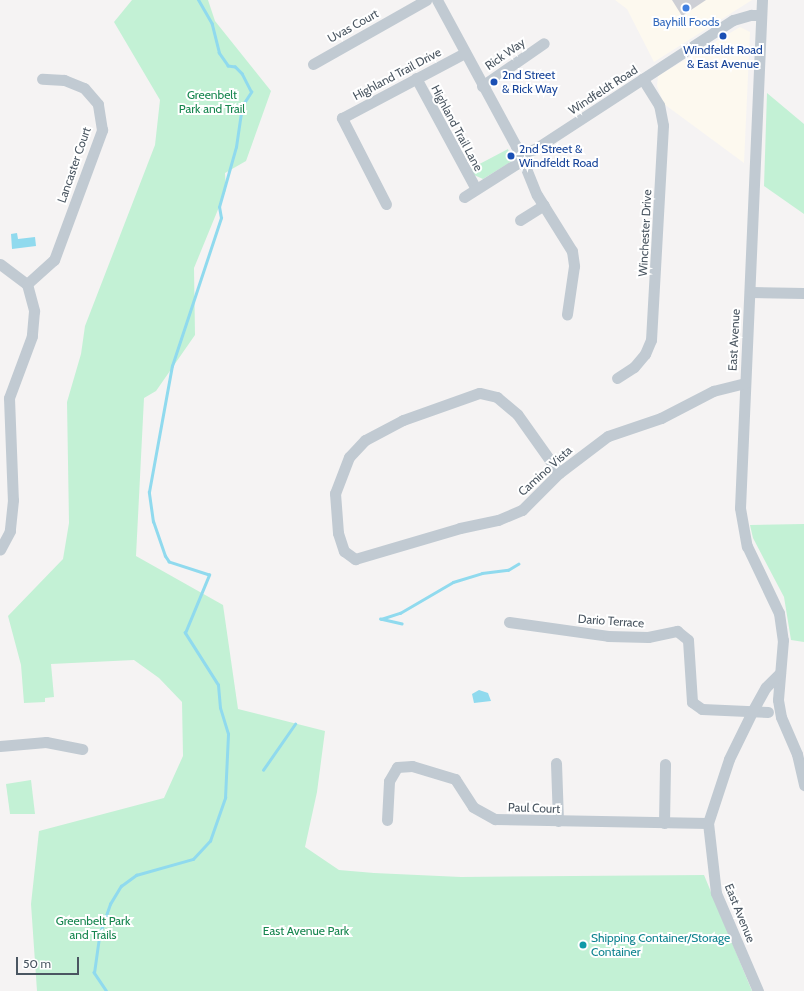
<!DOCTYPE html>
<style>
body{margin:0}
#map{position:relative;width:804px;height:991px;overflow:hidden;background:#f5f3f3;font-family:Cabin,sans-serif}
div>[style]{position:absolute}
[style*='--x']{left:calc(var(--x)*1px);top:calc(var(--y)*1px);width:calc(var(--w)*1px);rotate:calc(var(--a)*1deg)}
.commercial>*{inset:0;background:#fdf9ef}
.green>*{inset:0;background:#c3f1d5}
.water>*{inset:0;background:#90daee}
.stream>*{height:2.5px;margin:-1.25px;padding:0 1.25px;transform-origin:1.25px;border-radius:1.25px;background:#90daee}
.building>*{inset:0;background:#cdcfd5}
.minor>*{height:11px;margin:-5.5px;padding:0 5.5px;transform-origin:5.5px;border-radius:5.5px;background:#c1cad2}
.dots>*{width:11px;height:11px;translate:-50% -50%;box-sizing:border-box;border:2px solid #fff;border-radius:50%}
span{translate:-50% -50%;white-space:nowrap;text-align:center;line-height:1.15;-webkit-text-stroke:4px #fff;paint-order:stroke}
.shop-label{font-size:12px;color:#366cbe}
.street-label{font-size:12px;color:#4a5661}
.transit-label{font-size:12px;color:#164399}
.left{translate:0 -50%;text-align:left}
.park-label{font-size:12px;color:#17864f}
.culture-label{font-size:12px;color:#0d838f}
.scale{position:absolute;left:16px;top:957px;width:63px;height:18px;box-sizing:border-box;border:2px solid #4a5661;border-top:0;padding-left:5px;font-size:12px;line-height:14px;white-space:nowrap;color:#4a5661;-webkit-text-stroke:3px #fff;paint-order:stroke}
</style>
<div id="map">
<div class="commercial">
<div style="clip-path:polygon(615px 0,752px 0,654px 62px,627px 9px)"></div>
<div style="clip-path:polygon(740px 27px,750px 32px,744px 163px,664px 104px,657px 86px,658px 76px)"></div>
</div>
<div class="green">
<div style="clip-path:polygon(132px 0,208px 0,215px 21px,271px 91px,246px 161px,225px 173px,226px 190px,194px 268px,195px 335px,156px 391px,144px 398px,136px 556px,223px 605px,238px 709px,325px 731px,317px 792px,305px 847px,339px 870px,374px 873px,461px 877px,704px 875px,752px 991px,37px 991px,31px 904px,39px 831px,164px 798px,183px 756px,182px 702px,159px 678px,134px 660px,51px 664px,54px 697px,45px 698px,45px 702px,24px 703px,21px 665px,8px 616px,63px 559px,69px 523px,67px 402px,81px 354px,85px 326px,155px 145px,160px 100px,114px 22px)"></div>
<div style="clip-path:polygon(767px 93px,804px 124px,804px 214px,764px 186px)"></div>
<div style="clip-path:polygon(508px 149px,512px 161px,483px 179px,474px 175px,470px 169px)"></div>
<div style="clip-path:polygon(804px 524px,804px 642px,791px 640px,784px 597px,753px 538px,750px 525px)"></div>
<div style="clip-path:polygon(31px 780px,35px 814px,10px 814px,6px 784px)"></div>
</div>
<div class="water">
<div style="clip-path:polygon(17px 233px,18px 239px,35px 237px,36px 246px,12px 249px,11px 234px)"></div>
<div style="clip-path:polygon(479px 690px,488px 693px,491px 701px,474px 703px,472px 694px)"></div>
</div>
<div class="stream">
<div style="--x:402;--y:624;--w:22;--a:-167"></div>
<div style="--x:381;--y:619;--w:20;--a:-18"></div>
<div style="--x:400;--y:613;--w:61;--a:-30.3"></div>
<div style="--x:453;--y:582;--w:30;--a:-17"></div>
<div style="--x:482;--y:573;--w:26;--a:-7"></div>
<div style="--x:508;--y:570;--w:12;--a:-31"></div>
<div style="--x:263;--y:770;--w:56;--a:-55.2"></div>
<div style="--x:106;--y:991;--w:22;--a:-124"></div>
<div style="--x:94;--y:973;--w:37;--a:-82"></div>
<div style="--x:99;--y:936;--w:34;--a:-71"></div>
<div style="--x:110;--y:904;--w:21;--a:-59"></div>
<div style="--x:121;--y:886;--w:19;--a:-36"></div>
<div style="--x:136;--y:875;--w:59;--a:-15.7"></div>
<div style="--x:193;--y:859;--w:25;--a:-47"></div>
<div style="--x:210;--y:841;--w:46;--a:-70.8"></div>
<div style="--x:225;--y:798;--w:64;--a:-87.3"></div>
<div style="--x:228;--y:734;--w:27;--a:-107"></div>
<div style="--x:220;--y:708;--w:23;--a:-95"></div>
<div style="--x:218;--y:685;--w:62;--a:-122.4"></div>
<div style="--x:185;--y:633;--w:63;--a:-67.5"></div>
<div style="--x:209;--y:575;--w:42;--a:-162"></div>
<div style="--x:169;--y:562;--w:7;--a:-124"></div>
<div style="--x:165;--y:556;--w:36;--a:-109"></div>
<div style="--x:153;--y:522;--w:30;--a:-98"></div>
<div style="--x:149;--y:492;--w:128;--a:-79.7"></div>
<div style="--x:172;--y:366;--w:156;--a:-71.7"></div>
<div style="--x:221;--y:218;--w:11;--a:-100"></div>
<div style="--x:219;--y:207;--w:62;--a:-74.2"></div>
<div style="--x:236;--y:147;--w:41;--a:-81.7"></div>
<div style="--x:242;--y:106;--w:17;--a:-57"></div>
<div style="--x:251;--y:92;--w:20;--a:-117"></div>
<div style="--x:242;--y:74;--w:10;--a:-135"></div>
<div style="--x:235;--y:67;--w:7;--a:-172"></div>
<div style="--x:228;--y:66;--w:16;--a:-125"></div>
<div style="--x:219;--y:53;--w:30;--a:-104"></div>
<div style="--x:212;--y:24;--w:28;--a:-120"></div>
</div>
<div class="building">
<div style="clip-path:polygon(672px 0,706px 0,682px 16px)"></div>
</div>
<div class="minor">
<div style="--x:437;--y:0;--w:166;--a:61.6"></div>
<div style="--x:516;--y:146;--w:10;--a:37"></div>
<div style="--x:762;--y:0;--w:508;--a:92.48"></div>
<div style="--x:740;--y:508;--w:39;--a:80"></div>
<div style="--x:747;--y:546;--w:74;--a:64.5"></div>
<div style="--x:779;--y:613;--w:27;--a:82"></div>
<div style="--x:783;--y:640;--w:60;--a:94.8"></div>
<div style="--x:778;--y:700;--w:17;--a:80"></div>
<div style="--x:781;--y:717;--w:40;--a:66.6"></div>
<div style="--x:797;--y:754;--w:32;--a:77"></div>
<div style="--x:313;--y:64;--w:130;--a:-29.5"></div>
<div style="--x:416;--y:78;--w:126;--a:61.6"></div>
<div style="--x:482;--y:86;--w:75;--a:-34.7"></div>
<div style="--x:524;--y:152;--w:14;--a:86"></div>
<div style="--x:525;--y:166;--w:31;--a:68"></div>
<div style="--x:537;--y:195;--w:66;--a:58"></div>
<div style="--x:572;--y:251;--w:15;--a:82"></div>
<div style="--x:574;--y:266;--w:49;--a:98.3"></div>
<div style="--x:464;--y:197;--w:62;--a:-32.4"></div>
<div style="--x:516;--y:164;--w:14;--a:-56"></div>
<div style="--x:524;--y:152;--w:11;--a:-15"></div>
<div style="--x:535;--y:149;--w:236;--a:-33.1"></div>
<div style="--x:733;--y:20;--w:19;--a:-16"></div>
<div style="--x:751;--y:15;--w:10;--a:0"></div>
<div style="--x:386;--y:204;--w:97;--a:-117.1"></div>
<div style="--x:342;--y:118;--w:139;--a:-27.9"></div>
<div style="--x:520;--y:220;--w:28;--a:-32"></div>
<div style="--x:0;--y:264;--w:34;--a:37"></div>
<div style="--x:27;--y:284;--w:28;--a:75"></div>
<div style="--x:34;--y:311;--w:25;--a:95"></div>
<div style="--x:32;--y:336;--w:66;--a:110.4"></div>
<div style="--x:9;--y:398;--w:102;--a:87.8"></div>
<div style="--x:13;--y:500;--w:31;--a:96"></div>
<div style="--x:10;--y:531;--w:21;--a:118"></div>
<div style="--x:27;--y:284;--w:36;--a:-42"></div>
<div style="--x:54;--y:260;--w:139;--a:-69.7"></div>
<div style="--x:102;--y:130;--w:26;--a:-99"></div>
<div style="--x:98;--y:104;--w:21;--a:-131"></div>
<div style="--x:84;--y:88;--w:22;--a:-158"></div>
<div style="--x:64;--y:80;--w:22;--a:-177"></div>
<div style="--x:750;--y:292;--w:54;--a:1.1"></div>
<div style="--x:617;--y:378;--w:20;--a:-33"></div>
<div style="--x:634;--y:367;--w:17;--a:-50"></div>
<div style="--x:645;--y:354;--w:15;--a:-67"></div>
<div style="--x:651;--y:340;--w:215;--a:-86.8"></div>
<div style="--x:663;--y:125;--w:20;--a:-101"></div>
<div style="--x:659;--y:105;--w:31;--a:-122"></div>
<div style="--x:559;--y:473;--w:72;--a:-125.4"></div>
<div style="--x:517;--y:414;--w:26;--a:-140"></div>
<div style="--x:497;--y:397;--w:18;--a:-167"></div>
<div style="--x:479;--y:393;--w:81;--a:160.4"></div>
<div style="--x:403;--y:420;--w:43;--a:152.2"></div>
<div style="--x:365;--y:440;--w:23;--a:133"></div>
<div style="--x:349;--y:457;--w:39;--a:111"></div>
<div style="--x:335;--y:493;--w:40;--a:85.7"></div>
<div style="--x:338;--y:533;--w:19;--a:72"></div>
<div style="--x:344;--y:551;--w:14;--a:36"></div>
<div style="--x:355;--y:559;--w:109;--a:-16.4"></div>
<div style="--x:460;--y:528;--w:39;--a:-12"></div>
<div style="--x:498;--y:520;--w:26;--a:-23"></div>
<div style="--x:522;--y:510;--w:52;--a:-45"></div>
<div style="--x:559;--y:473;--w:61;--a:-37.1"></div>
<div style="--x:608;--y:436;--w:56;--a:-18.8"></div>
<div style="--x:661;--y:418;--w:59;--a:-27.4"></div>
<div style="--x:713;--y:391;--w:33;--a:-14"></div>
<div style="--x:509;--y:622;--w:100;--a:8"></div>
<div style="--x:608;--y:636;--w:40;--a:1.4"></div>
<div style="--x:648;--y:637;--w:30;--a:-12"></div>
<div style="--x:677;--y:631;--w:14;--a:39"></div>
<div style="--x:688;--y:640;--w:62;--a:86.3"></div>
<div style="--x:692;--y:702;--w:12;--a:35"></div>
<div style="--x:702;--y:709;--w:66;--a:2.6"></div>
<div style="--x:0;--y:746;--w:46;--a:-5"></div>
<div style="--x:46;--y:742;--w:37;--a:11"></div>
<div style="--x:556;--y:763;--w:58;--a:88"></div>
<div style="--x:387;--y:820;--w:39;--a:-87"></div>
<div style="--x:389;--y:781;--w:16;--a:-60"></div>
<div style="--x:397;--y:767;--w:15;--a:-4"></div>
<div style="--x:412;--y:766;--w:45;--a:16.8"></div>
<div style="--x:455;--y:779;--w:33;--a:57"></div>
<div style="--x:473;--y:807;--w:25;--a:29"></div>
<div style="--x:495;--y:819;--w:213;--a:1.1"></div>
<div style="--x:664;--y:823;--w:59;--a:-89"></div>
<div style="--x:758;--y:991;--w:107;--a:-113.2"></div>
<div style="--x:716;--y:893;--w:70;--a:-96.5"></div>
<div style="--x:708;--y:823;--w:67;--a:-71.8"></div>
<div style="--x:729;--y:759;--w:55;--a:-63.9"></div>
<div style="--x:753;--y:710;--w:26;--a:-61"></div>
<div style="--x:766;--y:687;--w:20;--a:-45"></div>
</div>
<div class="dots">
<div style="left:686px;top:8px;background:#3f7fe0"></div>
<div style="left:723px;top:36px;background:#1a4fb4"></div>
<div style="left:494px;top:82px;background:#1a4fb4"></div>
<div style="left:511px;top:156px;background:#1a4fb4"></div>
<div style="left:583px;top:945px;background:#0f9aa8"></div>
</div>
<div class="shop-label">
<span style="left:686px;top:22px">Bayhill Foods</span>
</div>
<div class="street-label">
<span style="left:353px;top:26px;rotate:-29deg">Uvas Court</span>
<span style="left:505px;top:54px;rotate:-35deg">Rick Way</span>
<span style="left:397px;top:74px;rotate:-28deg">Highland Trail Drive</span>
<span style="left:603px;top:90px;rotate:-33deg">Windfeldt Road</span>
<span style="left:457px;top:128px;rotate:62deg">Highland Trail Lane</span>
<span style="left:74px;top:165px;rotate:-71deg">Lancaster Court</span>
<span style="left:645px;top:233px;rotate:-87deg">Winchester Drive</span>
<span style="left:734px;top:340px;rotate:-87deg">East Avenue</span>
<span style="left:545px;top:471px;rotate:-42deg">Camino Vista</span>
<span style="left:611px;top:621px;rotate:4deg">Dario Terrace</span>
<span style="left:534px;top:808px;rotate:2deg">Paul Court</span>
<span style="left:740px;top:913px;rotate:68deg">East Avenue</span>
</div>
<div class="transit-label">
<span style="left:723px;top:57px">Windfeldt Road<br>&amp; East Avenue</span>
<span class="left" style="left:502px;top:82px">2nd Street<br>&amp; Rick Way</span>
<span class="left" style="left:519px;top:156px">2nd Street &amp;<br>Windfeldt Road</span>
</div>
<div class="park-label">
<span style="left:212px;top:102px">Greenbelt<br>Park and Trail</span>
<span style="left:93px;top:928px">Greenbelt Park<br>and Trails</span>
<span style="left:306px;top:931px">East Avenue Park</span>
</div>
<div class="culture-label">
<span class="left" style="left:591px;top:945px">Shipping Container/Storage<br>Container</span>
</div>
<div class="scale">50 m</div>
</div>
